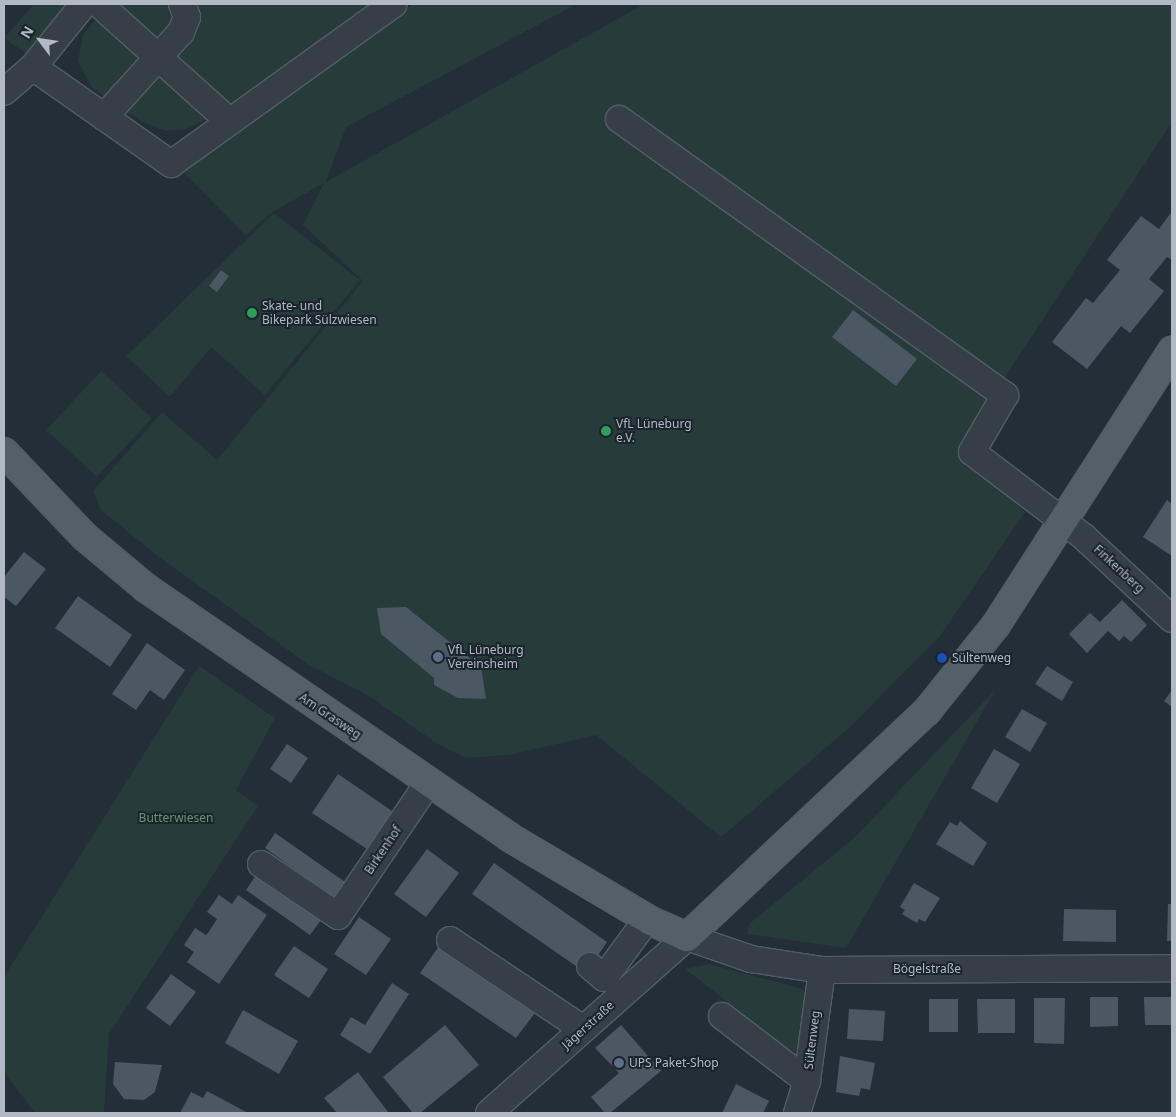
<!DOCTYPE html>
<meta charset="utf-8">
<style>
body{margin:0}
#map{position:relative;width:1176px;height:1117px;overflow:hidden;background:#232e38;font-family:"Noto Sans",sans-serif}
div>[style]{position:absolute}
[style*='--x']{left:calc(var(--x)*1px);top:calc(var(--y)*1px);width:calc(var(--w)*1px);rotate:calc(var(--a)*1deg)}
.green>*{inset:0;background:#263b3a}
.building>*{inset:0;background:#4b5863}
.roads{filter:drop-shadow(1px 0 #545d66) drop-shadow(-1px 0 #545d66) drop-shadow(0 1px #545d66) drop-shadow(0 -1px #545d66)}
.minor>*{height:26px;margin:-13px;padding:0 13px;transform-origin:13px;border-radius:13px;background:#363f48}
.major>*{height:28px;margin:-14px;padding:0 14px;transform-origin:14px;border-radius:14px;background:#545f68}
.dots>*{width:14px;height:14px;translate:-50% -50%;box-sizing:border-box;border:2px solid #1b242d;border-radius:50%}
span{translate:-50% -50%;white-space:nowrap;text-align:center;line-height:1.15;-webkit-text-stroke:4px #1b242d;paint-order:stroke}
.poi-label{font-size:12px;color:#b1bac4}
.left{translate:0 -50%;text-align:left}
.street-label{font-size:12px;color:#b1bac4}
.park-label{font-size:12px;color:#6a946f}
.frame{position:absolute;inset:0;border:5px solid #b1bac4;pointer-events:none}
.north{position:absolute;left:15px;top:15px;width:50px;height:50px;-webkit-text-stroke:4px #1b242d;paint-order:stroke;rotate:301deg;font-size:14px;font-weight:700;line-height:20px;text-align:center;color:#b1bac4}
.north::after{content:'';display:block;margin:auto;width:18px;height:22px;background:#b1bac4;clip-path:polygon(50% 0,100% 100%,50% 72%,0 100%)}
</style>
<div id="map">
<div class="green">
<div style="clip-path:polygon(34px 4px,78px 4px,34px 59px,4px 38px)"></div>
<div style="clip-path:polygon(116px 4px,169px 4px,177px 18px,159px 42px)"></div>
<div style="clip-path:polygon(193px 4px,371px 4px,229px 104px,172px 54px)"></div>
<div style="clip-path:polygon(413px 4px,577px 4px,346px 127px,326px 182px,644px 4px,1172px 4px,1172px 122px,958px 449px,1025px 512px,940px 636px,848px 729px,721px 837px,596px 735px,509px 755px,466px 758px,436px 743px,369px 696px,309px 665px,159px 557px,101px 510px,93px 491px,162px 412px,217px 460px,363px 281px,303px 225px,324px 183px,269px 214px,246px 236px,181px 170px)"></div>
<div style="clip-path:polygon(98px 17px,144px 60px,108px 99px,92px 88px,78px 61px,83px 34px)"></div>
<div style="clip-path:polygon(157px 72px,207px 119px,187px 129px,166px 131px,142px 122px,123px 109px)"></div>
<div style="clip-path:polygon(274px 213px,360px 280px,265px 395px,211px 347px,170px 397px,126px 356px)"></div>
<div style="clip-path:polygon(101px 371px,152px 418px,97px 477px,46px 430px)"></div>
<div style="clip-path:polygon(199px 666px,275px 718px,236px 790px,258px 806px,109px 1034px,104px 1113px,35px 1113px,4px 1072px,4px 977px)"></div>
<div style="clip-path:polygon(996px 689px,846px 948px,747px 934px,749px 924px,854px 838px)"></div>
<div style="clip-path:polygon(709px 964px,803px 989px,808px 999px,803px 1047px,795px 1052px,786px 1047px,685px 969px)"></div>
</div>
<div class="building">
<div style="clip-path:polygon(1172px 211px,1172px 260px,1167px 257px,1149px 279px,1164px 291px,1130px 333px,1121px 326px,1087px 369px,1052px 342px,1086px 298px,1093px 303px,1120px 270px,1107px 260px,1141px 216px,1159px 229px)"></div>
<div style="clip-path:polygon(221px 270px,229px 276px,217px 292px,209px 286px)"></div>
<div style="clip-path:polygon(853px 310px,917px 359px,896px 386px,832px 337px)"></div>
<div style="clip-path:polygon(1167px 500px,1172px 504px,1172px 556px,1143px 537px)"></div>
<div style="clip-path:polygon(24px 552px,46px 569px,16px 606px,4px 597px,4px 577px)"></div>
<div style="clip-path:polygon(78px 596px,132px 635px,110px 667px,55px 628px)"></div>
<div style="clip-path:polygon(1122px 600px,1147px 625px,1131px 642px,1124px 636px,1119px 641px,1108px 631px,1087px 653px,1069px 634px,1090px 613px,1100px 622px)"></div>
<div style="clip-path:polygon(406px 607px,481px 667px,486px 699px,458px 698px,434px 685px,434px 678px,381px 634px,377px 608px)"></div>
<div style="clip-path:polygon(147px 643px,185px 670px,164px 700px,150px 690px,136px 710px,112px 694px)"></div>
<div style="clip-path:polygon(1047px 666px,1073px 682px,1062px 701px,1035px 684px)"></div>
<div style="clip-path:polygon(1172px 690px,1172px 707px,1164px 701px)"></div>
<div style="clip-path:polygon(1022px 709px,1047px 723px,1030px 752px,1005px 737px)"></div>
<div style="clip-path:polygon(287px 744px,308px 758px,291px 783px,270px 769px)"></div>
<div style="clip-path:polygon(994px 749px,1020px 764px,997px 803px,971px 788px)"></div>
<div style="clip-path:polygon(338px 774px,395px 813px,370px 851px,312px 813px)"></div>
<div style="clip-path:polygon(960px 821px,987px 843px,973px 866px,936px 844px,950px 822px,957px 826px)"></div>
<div style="clip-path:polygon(275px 833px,348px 884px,337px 900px,265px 848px)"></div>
<div style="clip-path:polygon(427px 849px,459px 873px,426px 917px,394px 894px)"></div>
<div style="clip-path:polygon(494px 863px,607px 942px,586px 973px,472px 894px)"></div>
<div style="clip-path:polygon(257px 874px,321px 920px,310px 935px,246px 890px)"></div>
<div style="clip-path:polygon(914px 883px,940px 898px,925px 922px,919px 919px,917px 923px,902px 914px,905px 910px,900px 907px)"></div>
<div style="clip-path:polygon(219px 895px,232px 904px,238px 895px,267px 915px,219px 984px,187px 962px,194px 952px,184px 945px,195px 928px,206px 935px,208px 933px,217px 919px,207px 912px)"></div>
<div style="clip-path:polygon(1168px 904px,1172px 904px,1172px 941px,1167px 941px)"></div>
<div style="clip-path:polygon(1064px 909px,1116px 910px,1116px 942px,1063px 941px)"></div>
<div style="clip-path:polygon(359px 917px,391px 939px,366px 975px,334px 954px)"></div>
<div style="clip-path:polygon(442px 942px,538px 1009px,516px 1038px,420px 973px)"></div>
<div style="clip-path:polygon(294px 946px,328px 969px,309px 998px,274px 975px)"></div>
<div style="clip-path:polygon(171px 974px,196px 992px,170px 1026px,146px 1008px)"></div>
<div style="clip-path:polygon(392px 983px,409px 994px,370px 1054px,340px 1035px,351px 1017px,365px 1025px)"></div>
<div style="clip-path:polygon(1090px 997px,1118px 997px,1118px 1026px,1090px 1027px)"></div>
<div style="clip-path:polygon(1144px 997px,1172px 997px,1172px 1025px,1145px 1025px)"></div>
<div style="clip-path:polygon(1034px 998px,1065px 998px,1064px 1044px,1034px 1043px)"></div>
<div style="clip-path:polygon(929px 999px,958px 999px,958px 1032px,929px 1032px)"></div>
<div style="clip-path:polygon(977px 999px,1015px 999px,1015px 1033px,978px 1033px)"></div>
<div style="clip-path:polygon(849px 1009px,885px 1011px,883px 1041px,847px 1039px)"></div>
<div style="clip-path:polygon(243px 1010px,298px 1041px,279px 1074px,225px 1043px)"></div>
<div style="clip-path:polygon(445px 1025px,479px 1065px,420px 1113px,413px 1113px,383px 1077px)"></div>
<div style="clip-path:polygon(621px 1025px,661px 1071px,610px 1113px,605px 1113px,591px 1097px,619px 1073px,595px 1048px)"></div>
<div style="clip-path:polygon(840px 1056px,875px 1063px,870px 1090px,861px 1088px,859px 1096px,836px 1092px)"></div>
<div style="clip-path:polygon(115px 1062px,162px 1065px,155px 1092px,144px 1100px,124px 1099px,113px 1084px)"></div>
<div style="clip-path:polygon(358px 1072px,375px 1095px,389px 1113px,337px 1113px,324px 1098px)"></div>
<div style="clip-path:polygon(736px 1084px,769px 1101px,763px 1113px,722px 1113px)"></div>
<div style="clip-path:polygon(207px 1091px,248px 1113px,180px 1113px,191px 1092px,203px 1098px)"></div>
</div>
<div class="roads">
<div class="minor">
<div style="--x:99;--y:4;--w:176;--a:42"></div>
<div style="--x:33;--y:67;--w:169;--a:35.1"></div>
<div style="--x:171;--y:164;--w:274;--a:-35.7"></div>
<div style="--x:4;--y:92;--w:38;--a:-41"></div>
<div style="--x:33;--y:67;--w:81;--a:-51"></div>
<div style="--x:104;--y:117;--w:115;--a:-47.8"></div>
<div style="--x:181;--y:32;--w:16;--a:-68"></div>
<div style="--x:187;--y:17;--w:14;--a:-111"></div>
<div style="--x:619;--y:119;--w:475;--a:35.6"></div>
<div style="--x:1005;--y:395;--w:66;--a:120.1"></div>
<div style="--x:972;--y:452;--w:141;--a:37.2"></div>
<div style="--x:1084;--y:537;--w:120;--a:43"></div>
<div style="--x:261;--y:864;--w:93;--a:34"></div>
<div style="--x:338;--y:916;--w:161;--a:-55.9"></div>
<div style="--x:450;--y:940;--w:160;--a:33.8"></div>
<div style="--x:590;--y:966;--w:18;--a:41"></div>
<div style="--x:604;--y:978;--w:74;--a:-53.7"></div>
<div style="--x:722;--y:1016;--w:107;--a:37.4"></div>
<div style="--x:489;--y:1113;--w:265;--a:-41.6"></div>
<div style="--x:687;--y:937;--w:68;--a:19"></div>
<div style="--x:751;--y:959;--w:72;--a:8.8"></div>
<div style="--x:822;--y:970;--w:350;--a:-0.3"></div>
<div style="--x:797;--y:1113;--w:34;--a:-73"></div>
<div style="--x:807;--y:1081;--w:112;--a:-82.3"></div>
</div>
<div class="major">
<div style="--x:4;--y:452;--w:117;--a:46.4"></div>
<div style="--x:85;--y:537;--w:80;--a:39.9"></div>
<div style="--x:146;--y:588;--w:440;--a:34.4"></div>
<div style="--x:509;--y:837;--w:165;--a:30.6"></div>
<div style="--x:651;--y:921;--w:39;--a:24"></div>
<div style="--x:687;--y:937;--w:330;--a:-43.3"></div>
<div style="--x:927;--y:711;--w:110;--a:-51.3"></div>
<div style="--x:996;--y:625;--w:326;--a:-57.3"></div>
</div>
</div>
<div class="dots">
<div style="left:252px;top:313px;background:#2e9e5b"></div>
<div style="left:606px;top:431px;background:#2e9e5b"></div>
<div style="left:438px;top:657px;background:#5c6f8a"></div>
<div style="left:942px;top:658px;background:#1a4fb4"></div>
<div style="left:619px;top:1063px;background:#5c6f8a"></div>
</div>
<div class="poi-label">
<span class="left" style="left:262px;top:313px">Skate- und<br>Bikepark Sülzwiesen</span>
<span class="left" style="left:616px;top:431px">VfL Lüneburg<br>e.V.</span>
<span class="left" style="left:448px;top:657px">VfL Lüneburg<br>Vereinsheim</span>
<span class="left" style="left:952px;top:658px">Sültenweg</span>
<span class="left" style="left:629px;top:1063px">UPS Paket-Shop</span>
</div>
<div class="street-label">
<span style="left:1119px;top:569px;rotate:43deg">Finkenberg</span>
<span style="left:330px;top:716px;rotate:34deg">Am Grasweg</span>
<span style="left:383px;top:850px;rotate:-56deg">Birkenhof</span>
<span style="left:927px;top:969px">Bögelstraße</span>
<span style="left:588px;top:1025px;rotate:-42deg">Jägerstraße</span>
<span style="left:812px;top:1040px;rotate:-83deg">Sültenweg</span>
</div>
<div class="park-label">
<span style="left:176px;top:818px">Butterwiesen</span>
</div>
<div class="frame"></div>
<div class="north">N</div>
</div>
